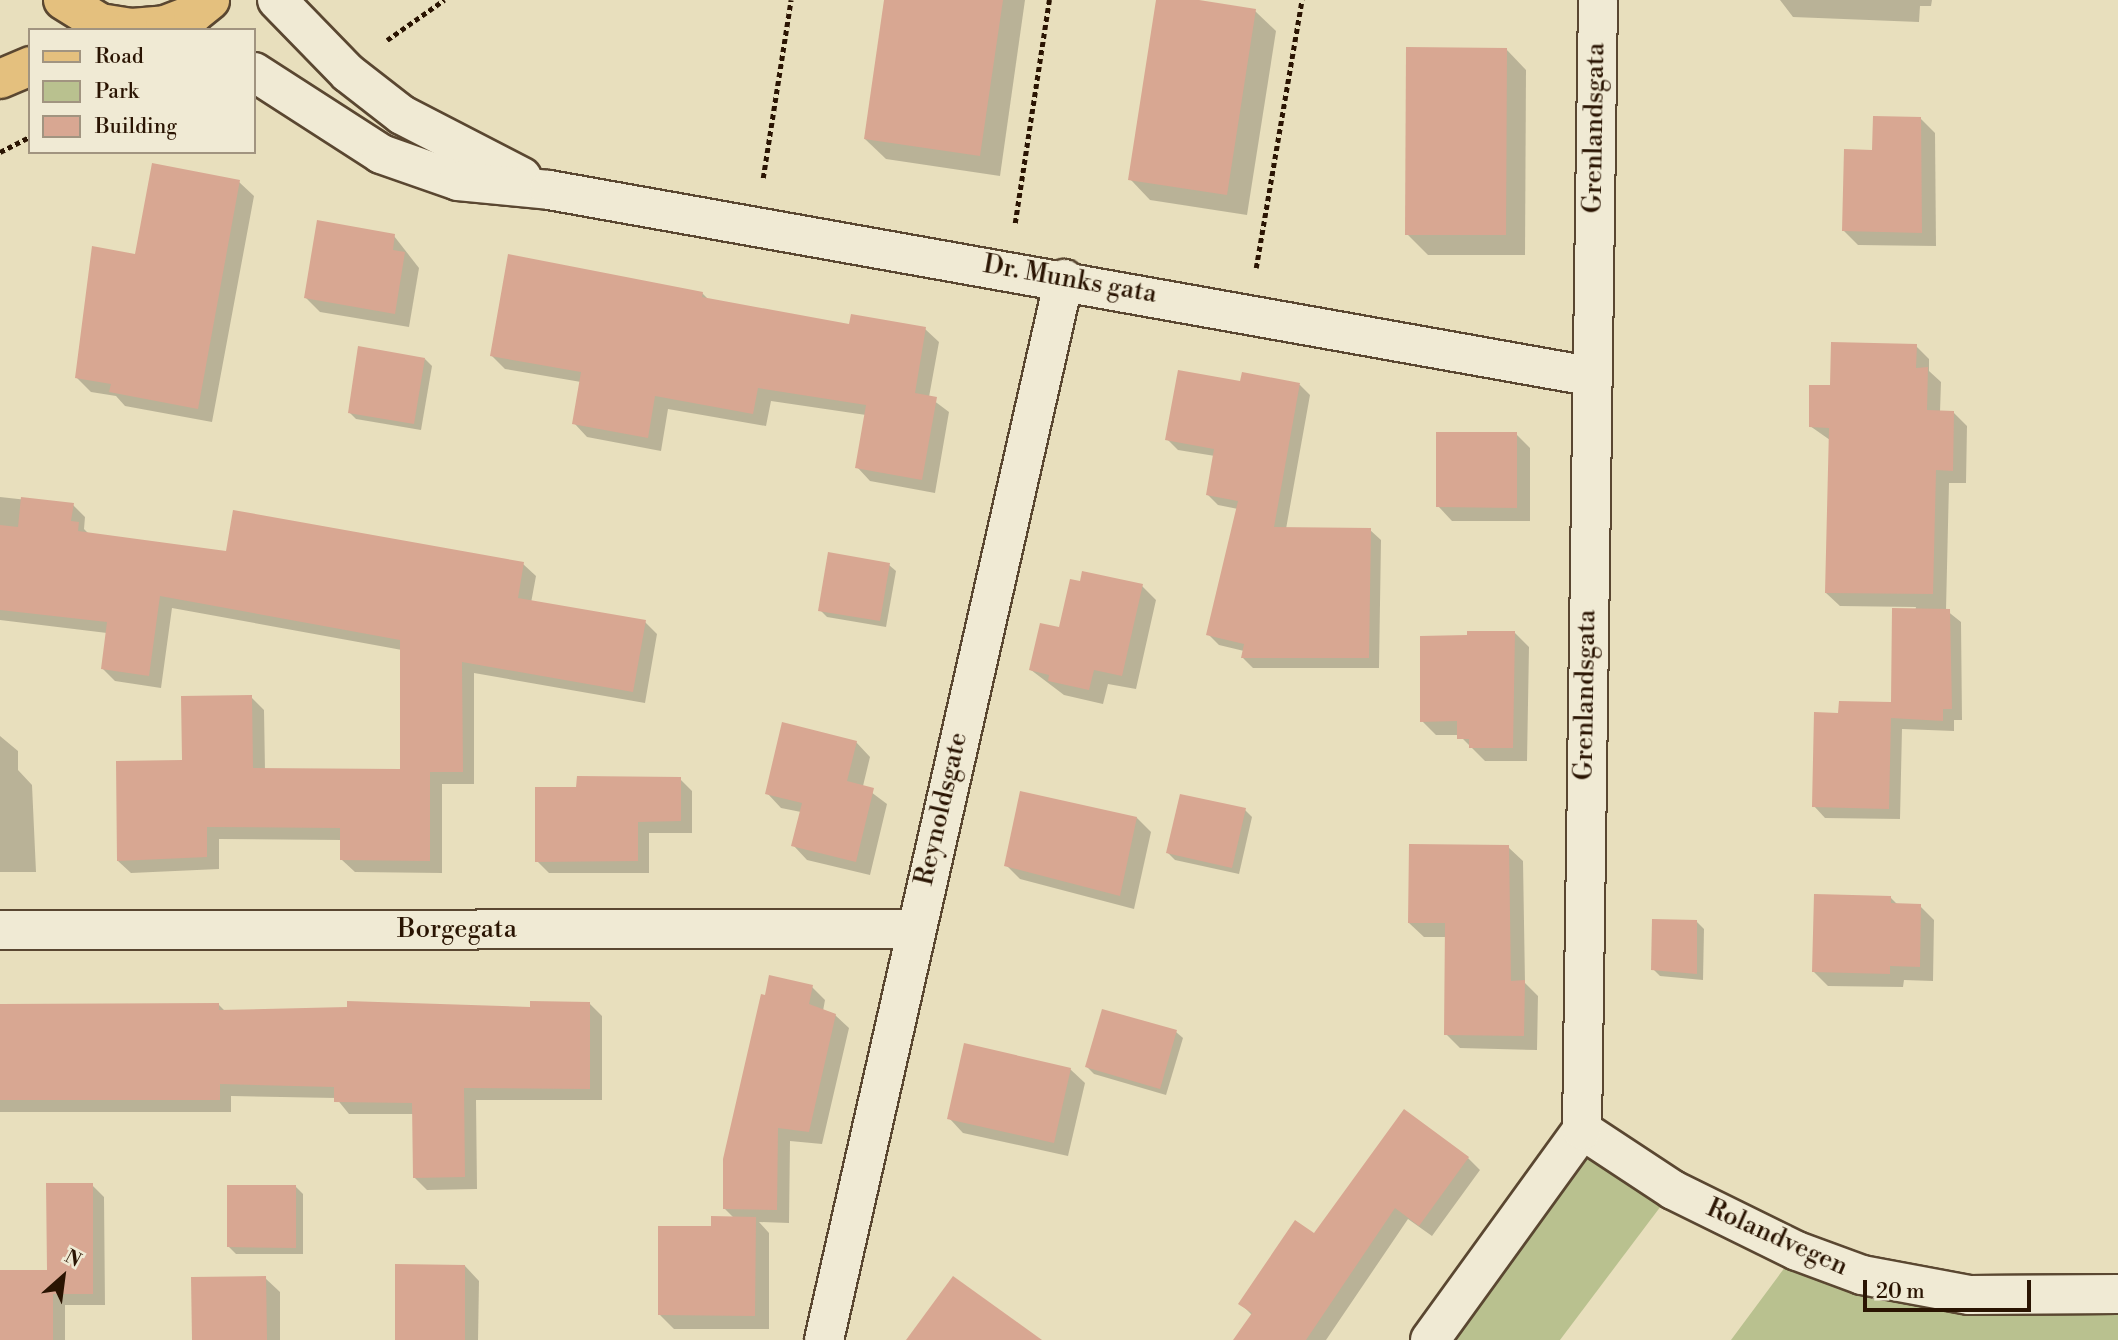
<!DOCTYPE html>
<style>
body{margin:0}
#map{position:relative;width:2118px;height:1340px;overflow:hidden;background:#e8dfbd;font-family:"Libre Bodoni",serif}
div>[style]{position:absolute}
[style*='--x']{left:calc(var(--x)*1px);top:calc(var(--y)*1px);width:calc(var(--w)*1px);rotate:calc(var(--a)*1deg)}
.green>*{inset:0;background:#b9c18f}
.shadow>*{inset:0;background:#0003}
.building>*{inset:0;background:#d8a792}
.path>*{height:4.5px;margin-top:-2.25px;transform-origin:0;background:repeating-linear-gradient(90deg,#2a1402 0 5px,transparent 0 8.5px)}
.roads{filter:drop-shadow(2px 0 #5a4731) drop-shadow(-2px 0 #5a4731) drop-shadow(0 2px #5a4731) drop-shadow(0 -2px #5a4731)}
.street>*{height:38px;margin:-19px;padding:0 19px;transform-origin:19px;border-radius:19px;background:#f0ead4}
.primary>*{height:38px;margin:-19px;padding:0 19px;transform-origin:19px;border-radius:19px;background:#e4c07e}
span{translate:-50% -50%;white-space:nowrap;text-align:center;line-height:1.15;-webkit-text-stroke:5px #f0ead4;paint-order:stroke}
.street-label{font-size:26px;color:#2a1402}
.legend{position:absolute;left:28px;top:28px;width:228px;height:126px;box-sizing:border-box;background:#f0ead4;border:2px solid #a19480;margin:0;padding:9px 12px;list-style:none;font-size:21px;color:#2a1402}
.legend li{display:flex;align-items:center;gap:14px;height:35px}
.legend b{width:35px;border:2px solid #a19480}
.north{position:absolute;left:28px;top:1242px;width:70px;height:70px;-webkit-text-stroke:5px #f0ead4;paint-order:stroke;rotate:28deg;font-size:19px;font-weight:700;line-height:28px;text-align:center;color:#2a1402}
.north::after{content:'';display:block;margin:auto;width:24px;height:32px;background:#2a1402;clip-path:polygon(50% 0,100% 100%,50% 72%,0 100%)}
.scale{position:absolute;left:1863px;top:1280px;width:168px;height:32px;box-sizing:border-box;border:4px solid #2a1402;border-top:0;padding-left:9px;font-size:21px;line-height:24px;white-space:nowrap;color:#2a1402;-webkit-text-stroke:5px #f0ead4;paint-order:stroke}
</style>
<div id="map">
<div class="green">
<div style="clip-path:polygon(1582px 1130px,1673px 1190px,1560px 1340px,1430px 1340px)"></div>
<div style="clip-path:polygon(1797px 1251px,1969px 1295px,2118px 1294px,2118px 1340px,1731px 1340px)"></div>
</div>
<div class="shadow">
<div style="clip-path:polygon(885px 0,1025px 0,1000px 176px,886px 159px,865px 139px)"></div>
<div style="clip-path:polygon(1157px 0,1255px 11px,1276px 31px,1247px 215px,1150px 200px,1130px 179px)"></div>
<div style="clip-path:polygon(1780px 0,1932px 0,1931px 6px,1920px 6px,1919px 22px,1793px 17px)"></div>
<div style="clip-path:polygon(1506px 49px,1526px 70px,1525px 255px,1428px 255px,1407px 234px)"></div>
<div style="clip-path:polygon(1921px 119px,1935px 133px,1936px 246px,1858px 245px,1844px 231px,1874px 151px)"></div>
<div style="clip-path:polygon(239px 182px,254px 196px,212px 422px,125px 406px,116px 396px,91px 392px,77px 378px,136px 256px)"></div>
<div style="clip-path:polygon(394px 236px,419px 268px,409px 327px,320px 312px,306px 298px)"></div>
<div style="clip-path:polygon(702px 293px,710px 301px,850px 326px,925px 329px,939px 342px,929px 397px,949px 412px,935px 493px,870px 481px,857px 467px,866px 415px,771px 401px,766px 426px,668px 409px,661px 451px,587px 437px,574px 423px,581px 382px,505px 369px,492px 356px)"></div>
<div style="clip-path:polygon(1916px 346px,1929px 359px,1929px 371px,1941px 382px,1940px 412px,1954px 413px,1967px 426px,1966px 483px,1949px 483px,1946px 610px,1961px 622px,1962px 720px,1954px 720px,1954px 731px,1902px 729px,1900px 819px,1825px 818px,1814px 806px,1840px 715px,1893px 704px,1916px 607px,1840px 606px,1826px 593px,1830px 440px,1810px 426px,1831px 387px)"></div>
<div style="clip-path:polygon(425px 359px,432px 366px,421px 430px,356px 419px,349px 412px)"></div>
<div style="clip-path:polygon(1242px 383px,1300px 385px,1310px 395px,1286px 529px,1370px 530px,1381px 540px,1379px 668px,1253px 668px,1243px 658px,1244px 651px,1219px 645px,1208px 634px,1238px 509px,1218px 505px,1208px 495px,1215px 456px,1178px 450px,1167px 439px)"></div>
<div style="clip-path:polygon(1516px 434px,1530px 448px,1530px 521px,1452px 521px,1438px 506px)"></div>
<div style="clip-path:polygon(0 497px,73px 505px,85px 517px,84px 529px,89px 534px,228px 553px,523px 564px,536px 576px,531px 603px,645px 622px,657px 634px,645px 703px,474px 673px,474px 784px,442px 784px,442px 873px,355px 872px,342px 860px,342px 840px,219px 839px,219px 869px,131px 873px,118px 861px,183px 762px,251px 697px,264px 710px,265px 770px,402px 771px,402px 650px,172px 608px,161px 688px,115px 681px,102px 668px,107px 633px,0 620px)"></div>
<div style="clip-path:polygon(889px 565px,896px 571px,886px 627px,827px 617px,820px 610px)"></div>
<div style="clip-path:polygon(1142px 586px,1156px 600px,1136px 689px,1108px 684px,1103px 704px,1064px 695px,1031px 670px,1061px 629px)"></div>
<div style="clip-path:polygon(1515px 633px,1529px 647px,1527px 761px,1485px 761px,1459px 735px,1436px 735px,1422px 721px)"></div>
<div style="clip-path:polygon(0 736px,18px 751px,18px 770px,32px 785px,36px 872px,0 872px)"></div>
<div style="clip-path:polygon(856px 742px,870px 757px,863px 786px,887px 804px,870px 875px,807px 860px,793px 845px,801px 812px,781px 808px,767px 793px)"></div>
<div style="clip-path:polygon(680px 779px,692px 791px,692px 833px,649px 833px,649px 873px,549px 873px,537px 861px,578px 789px)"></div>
<div style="clip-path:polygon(1245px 810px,1252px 817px,1239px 874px,1175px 860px,1168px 853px)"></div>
<div style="clip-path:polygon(1137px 818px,1151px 832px,1134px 909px,1020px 879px,1006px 865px)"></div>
<div style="clip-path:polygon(1508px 847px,1523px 861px,1525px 983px,1538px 996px,1537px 1050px,1460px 1048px,1446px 1034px,1447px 937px,1424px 937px,1409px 923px)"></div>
<div style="clip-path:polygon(1891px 898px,1898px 905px,1920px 906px,1934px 920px,1933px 981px,1904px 980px,1903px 987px,1828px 986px,1813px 971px)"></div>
<div style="clip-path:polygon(1697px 922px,1704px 929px,1703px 980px,1660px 976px,1653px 969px)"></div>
<div style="clip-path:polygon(812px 987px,825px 1000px,823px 1011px,835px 1015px,849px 1028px,822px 1144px,790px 1141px,789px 1223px,759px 1222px,769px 1233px,769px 1329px,674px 1329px,660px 1315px,713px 1228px,734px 1218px,725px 1209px)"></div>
<div style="clip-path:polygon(589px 1003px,602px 1016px,602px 1100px,476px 1100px,477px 1189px,427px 1190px,414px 1177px,414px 1114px,349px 1114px,336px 1098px,231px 1096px,231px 1112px,0 1112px,0 1006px,219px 1005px,226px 1012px,531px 1008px)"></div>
<div style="clip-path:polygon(1176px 1032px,1183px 1038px,1166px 1095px,1094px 1074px,1087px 1067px)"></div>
<div style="clip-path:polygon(1070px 1069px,1085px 1083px,1068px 1156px,963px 1133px,949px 1118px)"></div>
<div style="clip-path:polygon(1468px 1158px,1480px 1170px,1432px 1236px,1408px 1219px,1326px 1340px,1235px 1340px,1253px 1316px,1240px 1303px,1314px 1236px)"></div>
<div style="clip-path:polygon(92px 1185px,104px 1197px,105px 1305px,65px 1305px,65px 1340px,0 1340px,0 1272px,48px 1272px)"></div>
<div style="clip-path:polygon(296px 1187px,303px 1194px,303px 1254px,236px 1254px,229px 1247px)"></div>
<div style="clip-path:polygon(465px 1266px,479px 1281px,478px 1340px,396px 1340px)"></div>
<div style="clip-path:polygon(265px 1278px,280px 1292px,280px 1340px,193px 1340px)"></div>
</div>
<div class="building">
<div style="clip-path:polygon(884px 0,1003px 0,980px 156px,864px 139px)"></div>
<div style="clip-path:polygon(1156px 0,1199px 0,1256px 9px,1227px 195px,1128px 180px)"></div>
<div style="clip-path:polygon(1406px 47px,1507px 48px,1506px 235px,1405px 235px)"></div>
<div style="clip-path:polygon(1873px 116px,1921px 117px,1922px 233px,1842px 231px,1844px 149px,1872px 150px)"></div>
<div style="clip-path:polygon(152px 163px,240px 180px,198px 409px,109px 392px,111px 384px,75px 378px,92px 246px,135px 254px)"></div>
<div style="clip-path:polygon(317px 220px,395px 234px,393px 250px,405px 252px,395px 314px,304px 298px)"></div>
<div style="clip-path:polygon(508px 254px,703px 292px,702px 297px,849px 324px,851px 314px,926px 327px,915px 393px,937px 397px,922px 480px,855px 468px,866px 405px,758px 388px,753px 414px,655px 396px,648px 438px,572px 424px,581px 372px,490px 356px)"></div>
<div style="clip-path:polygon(1831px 342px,1917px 344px,1916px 368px,1928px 367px,1927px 410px,1954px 411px,1953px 471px,1936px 470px,1933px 594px,1825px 593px,1829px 428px,1809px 427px,1809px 385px,1830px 385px)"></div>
<div style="clip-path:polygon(358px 346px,425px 358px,414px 424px,348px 413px)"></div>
<div style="clip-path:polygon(1178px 370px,1240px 381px,1242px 372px,1300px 383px,1274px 527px,1371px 528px,1369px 658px,1241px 658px,1244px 644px,1206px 635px,1238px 501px,1206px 495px,1214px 449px,1165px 440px)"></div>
<div style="clip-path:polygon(1436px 432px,1517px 432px,1517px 508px,1436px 507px)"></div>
<div style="clip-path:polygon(21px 497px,74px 503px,71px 521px,79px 522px,78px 531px,226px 551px,233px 510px,524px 562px,518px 598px,646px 620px,633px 692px,462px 662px,463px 772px,430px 772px,430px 861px,340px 860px,340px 828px,207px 827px,207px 857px,117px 861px,116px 761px,182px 760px,181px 696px,252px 695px,253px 768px,400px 769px,400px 640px,160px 596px,149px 676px,101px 669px,107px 622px,0 610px,0 525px,18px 527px)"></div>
<div style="clip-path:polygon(828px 552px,890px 563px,880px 621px,818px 611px)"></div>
<div style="clip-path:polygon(1082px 571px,1143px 584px,1122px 676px,1094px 670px,1089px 690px,1048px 681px,1049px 675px,1029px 670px,1040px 623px,1059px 627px,1070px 579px,1080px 581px)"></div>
<div style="clip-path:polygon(1892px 608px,1950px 609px,1952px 709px,1943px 709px,1943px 721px,1891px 718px,1889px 809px,1812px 807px,1814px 712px,1838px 713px,1839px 701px,1891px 702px)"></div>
<div style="clip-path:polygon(1467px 631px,1515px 631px,1513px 748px,1469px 748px,1469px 739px,1457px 739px,1457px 721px,1420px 722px,1420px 636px,1467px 635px)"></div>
<div style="clip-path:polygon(782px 722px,857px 741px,847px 781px,874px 788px,856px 862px,791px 846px,802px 803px,765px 794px)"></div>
<div style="clip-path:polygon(577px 776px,681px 777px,681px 821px,638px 822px,638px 861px,535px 862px,535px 787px,576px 787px)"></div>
<div style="clip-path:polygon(1020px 791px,1137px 817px,1120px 896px,1004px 866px)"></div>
<div style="clip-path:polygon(1180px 794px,1246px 808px,1232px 868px,1166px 853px)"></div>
<div style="clip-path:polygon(1409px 844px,1509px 845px,1511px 981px,1525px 980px,1524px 1036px,1444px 1035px,1445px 923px,1408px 923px)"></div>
<div style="clip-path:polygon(1814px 894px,1891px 896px,1891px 903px,1921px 904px,1920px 967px,1890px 966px,1890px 974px,1812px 972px)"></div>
<div style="clip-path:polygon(1652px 919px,1697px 920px,1697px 974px,1651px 970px)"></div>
<div style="clip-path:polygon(769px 975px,813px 985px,809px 1004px,836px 1014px,809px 1132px,778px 1128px,777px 1210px,723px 1209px,723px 1159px,761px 994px,765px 995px)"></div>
<div style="clip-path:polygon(347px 1001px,530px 1007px,530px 1001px,590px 1002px,590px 1089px,464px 1088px,465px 1177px,413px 1178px,412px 1103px,334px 1102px,334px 1087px,220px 1084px,220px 1100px,0 1100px,0 1004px,219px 1003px,219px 1010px,347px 1007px)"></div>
<div style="clip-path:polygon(1102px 1009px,1177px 1030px,1160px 1089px,1085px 1067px)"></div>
<div style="clip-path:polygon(964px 1043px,1071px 1068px,1054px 1143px,947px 1119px)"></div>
<div style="clip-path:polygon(1404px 1109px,1469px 1157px,1419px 1226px,1395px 1208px,1306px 1340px,1233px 1340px,1252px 1313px,1238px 1304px,1295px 1220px,1314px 1233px)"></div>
<div style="clip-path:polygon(46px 1183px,93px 1183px,93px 1294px,53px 1294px,53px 1340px,0 1340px,0 1270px,47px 1270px)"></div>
<div style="clip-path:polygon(227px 1185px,296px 1185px,296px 1248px,227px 1247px)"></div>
<div style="clip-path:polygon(711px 1216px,756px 1217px,755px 1316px,658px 1315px,658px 1226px,711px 1226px)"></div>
<div style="clip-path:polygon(395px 1264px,465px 1265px,465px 1340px,395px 1340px)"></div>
<div style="clip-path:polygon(266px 1276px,267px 1340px,192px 1340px,191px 1277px)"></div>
<div style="clip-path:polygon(953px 1276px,1042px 1340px,906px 1340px)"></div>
</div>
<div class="path">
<div style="--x:387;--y:40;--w:70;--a:-35.1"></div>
<div style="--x:0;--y:152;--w:34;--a:-27"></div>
<div style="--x:763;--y:178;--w:180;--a:-81.1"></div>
<div style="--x:1015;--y:223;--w:226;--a:-81.3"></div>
<div style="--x:1256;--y:268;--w:272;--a:-80.3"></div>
</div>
<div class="roads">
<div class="street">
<div style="--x:277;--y:0;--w:102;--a:45.8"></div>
<div style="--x:348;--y:73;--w:68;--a:37.9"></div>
<div style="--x:402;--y:115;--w:135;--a:27.3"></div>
<div style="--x:254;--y:72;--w:151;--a:32.8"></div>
<div style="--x:381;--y:154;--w:82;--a:19.3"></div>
<div style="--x:458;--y:181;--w:91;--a:5.6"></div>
<div style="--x:549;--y:190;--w:1057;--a:10.14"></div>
<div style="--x:0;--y:930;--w:914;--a:-0.06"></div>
<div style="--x:1582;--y:1130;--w:109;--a:33.4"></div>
<div style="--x:1673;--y:1190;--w:138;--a:26.2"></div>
<div style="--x:1797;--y:1251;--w:69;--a:20.3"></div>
<div style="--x:1862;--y:1275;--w:109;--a:10.6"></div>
<div style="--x:1969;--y:1295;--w:149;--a:-0.4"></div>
<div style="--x:824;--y:1340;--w:1088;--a:-77.25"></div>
<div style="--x:1430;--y:1340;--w:259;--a:-54.1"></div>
<div style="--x:1582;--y:1130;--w:1130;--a:-89.19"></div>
</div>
<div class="primary">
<div style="--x:63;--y:0;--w:44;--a:31.9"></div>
<div style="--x:100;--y:23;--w:32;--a:9"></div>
<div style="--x:132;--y:28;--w:33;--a:-5"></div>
<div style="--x:165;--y:25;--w:30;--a:-21"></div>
<div style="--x:193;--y:14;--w:22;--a:-39"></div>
<div style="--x:0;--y:79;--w:33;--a:-23"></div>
</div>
</div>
<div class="street-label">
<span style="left:1595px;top:128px;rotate:-89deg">Grenlandsgata</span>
<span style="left:1070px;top:280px;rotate:10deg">Dr. Munks gata</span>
<span style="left:1586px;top:695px;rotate:-89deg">Grenlandsgata</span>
<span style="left:942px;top:809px;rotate:-77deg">Reynoldsgate</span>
<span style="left:457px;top:930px">Borgegata</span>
<span style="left:1777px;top:1238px;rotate:24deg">Rolandvegen</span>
</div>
<ul class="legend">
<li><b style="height:9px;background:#e4c07e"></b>Road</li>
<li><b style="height:19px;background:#b9c18f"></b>Park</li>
<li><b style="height:19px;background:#d8a792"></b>Building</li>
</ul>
<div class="north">N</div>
<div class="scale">20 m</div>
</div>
